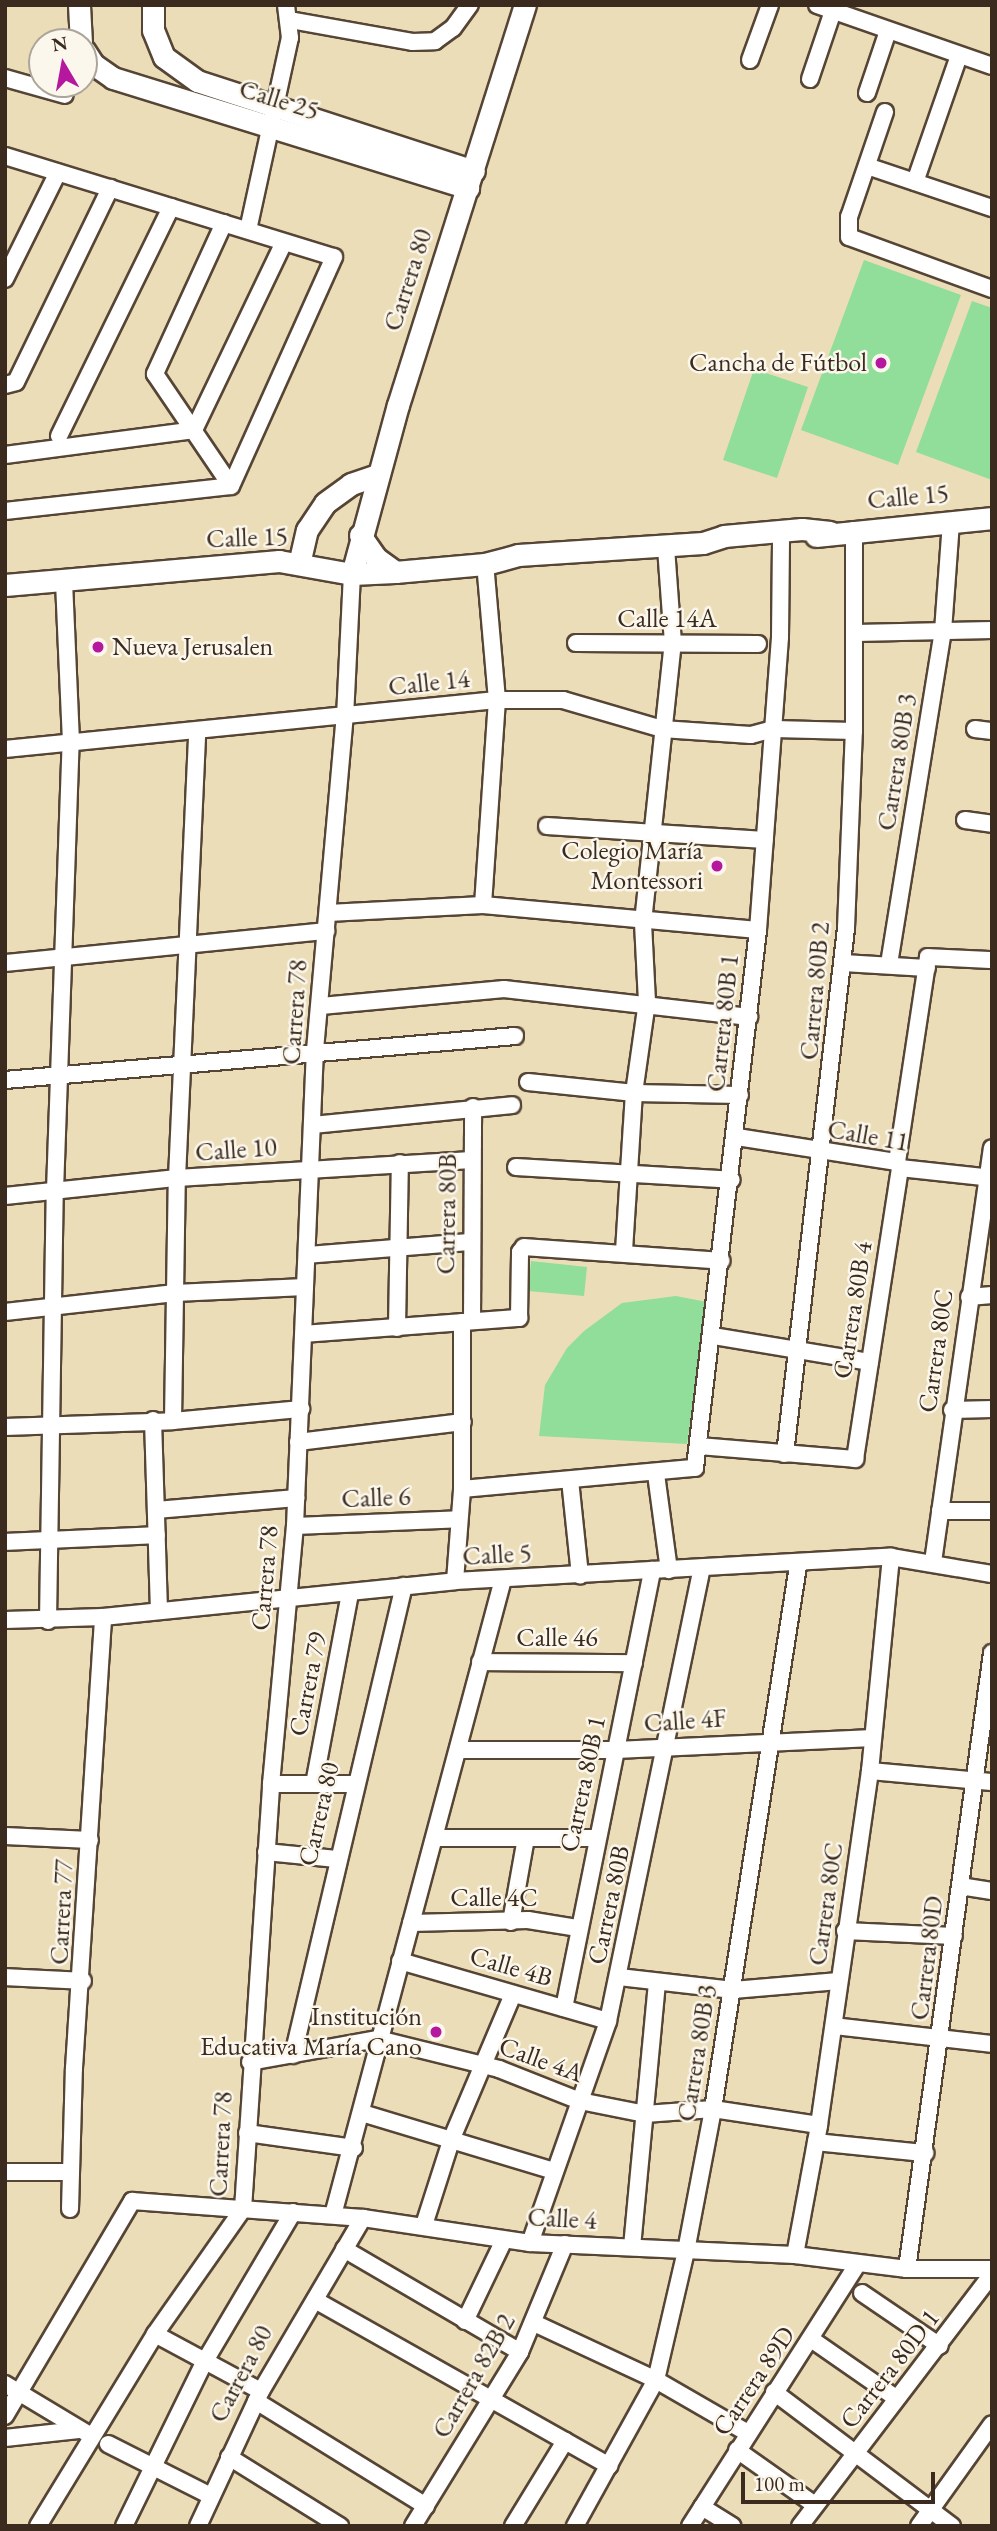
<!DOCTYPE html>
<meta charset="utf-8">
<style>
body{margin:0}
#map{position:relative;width:997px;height:2531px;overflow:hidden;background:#ecddb9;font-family:"EB Garamond",serif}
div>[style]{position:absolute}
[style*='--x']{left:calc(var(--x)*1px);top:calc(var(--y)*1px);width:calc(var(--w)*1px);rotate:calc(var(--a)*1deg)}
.green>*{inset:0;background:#91dd9a}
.roads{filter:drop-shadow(2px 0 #564535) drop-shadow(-2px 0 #564535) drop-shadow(0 2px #564535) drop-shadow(0 -2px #564535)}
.street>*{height:16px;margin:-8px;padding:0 8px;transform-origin:8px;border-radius:8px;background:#fff}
.secondary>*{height:21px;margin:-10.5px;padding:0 10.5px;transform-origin:10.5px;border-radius:10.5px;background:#fff}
.dots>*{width:19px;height:19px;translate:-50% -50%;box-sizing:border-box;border:4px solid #fbf7ec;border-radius:50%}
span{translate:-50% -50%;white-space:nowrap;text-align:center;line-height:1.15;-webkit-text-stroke:5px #fbf7ec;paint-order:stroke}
.street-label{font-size:26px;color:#3b2a1e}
.poi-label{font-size:26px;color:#3b2a1e}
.right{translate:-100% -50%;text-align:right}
.left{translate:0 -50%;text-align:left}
.frame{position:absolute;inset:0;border:7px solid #3b2a1e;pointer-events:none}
.north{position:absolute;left:28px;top:28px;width:70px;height:70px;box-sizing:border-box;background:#fbf7ec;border:2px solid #aea59a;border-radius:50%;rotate:350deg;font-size:19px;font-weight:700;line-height:28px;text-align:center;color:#3b2a1e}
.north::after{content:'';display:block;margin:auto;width:24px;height:32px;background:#b5179e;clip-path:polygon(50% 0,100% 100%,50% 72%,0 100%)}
.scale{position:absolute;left:741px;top:2472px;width:194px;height:32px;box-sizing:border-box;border:4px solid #3b2a1e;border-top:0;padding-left:9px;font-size:21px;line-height:24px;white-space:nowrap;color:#3b2a1e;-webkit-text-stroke:5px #fbf7ec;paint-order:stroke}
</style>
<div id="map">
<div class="green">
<div style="clip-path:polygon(864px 260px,961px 295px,898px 465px,801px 430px)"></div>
<div style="clip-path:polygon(972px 301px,992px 308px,992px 480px,916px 452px)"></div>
<div style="clip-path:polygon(754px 369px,808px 387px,777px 478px,723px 460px)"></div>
<div style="clip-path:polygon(531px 1261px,587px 1267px,584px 1296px,528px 1291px)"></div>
<div style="clip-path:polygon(676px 1296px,707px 1302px,687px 1444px,539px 1436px,545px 1385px,567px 1348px,584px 1331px,622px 1303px)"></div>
</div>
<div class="roads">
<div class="street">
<div style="--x:817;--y:5;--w:185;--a:19.2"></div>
<div style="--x:290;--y:20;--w:124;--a:10.2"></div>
<div style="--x:412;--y:42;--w:23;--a:-2"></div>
<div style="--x:435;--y:41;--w:22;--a:-36"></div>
<div style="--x:453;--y:28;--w:29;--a:-54"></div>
<div style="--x:750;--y:60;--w:59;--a:-70"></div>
<div style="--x:5;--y:78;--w:62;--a:15.8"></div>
<div style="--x:810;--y:79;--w:72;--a:-71.3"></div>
<div style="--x:867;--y:93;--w:65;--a:-71.3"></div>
<div style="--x:885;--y:112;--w:111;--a:108.9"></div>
<div style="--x:849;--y:217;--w:20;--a:90"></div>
<div style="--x:849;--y:237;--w:152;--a:20"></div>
<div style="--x:5;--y:156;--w:344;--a:17.1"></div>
<div style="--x:334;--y:257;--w:251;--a:114.2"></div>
<div style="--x:867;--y:166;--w:132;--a:18.6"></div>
<div style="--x:915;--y:182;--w:133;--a:-70.8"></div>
<div style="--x:224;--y:223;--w:166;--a:114.6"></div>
<div style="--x:155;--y:374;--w:135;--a:55.8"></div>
<div style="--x:248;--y:230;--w:197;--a:-77.7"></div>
<div style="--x:290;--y:38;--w:33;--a:-97"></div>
<div style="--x:5;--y:279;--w:119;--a:-63.6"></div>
<div style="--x:5;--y:385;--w:11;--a:-15"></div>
<div style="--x:16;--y:382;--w:216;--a:-64.1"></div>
<div style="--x:59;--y:436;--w:255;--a:-63.9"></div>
<div style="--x:5;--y:455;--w:191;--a:-7.5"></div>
<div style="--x:194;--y:430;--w:208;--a:-64.4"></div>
<div style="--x:5;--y:511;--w:227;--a:-6.3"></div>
<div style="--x:856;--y:633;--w:136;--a:-1.3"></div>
<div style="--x:576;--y:643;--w:182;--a:0.3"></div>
<div style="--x:975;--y:729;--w:17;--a:7"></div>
<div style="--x:5;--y:749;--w:494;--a:-5.7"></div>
<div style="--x:497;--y:700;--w:66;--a:0"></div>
<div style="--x:563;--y:700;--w:103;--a:16.3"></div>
<div style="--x:662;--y:729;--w:89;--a:3.9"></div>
<div style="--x:751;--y:735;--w:24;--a:-15"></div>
<div style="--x:774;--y:729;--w:80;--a:1.4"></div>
<div style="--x:965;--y:820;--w:27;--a:8"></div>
<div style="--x:547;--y:826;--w:218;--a:3.7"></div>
<div style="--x:483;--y:905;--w:205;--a:-86.1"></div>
<div style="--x:497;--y:700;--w:137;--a:-95"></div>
<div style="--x:328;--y:913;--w:155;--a:-3"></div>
<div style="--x:483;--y:905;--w:276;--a:5.2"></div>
<div style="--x:5;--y:963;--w:323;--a:-5.7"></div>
<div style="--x:843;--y:963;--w:84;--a:3.4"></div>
<div style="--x:889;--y:964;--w:337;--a:-80.8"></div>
<div style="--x:943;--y:631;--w:110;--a:-85.8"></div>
<div style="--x:321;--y:1006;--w:184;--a:-5.3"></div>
<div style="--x:504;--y:989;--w:247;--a:6.5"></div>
<div style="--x:5;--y:1080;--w:512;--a:-4.93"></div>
<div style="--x:528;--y:1082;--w:107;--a:5.9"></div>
<div style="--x:634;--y:1093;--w:106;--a:1.1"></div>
<div style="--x:313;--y:1125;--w:200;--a:-5.7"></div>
<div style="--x:737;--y:1137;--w:162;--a:8.9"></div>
<div style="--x:897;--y:1162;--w:7;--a:63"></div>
<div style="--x:900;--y:1168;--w:93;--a:6.2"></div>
<div style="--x:897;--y:1162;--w:207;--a:-81.4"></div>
<div style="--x:928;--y:957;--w:64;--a:2.7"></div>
<div style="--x:516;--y:1167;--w:216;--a:3.4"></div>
<div style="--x:5;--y:1196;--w:173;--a:-6"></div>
<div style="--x:177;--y:1178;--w:295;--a:-3.5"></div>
<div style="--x:624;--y:1251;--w:158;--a:-86.4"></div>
<div style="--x:634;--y:1093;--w:92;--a:-81.9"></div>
<div style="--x:647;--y:1002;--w:80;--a:-92.9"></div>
<div style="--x:643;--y:922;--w:281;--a:-83.9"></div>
<div style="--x:673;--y:643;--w:96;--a:-94.2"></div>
<div style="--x:307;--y:1255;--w:164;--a:-4.6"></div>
<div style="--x:969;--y:1297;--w:23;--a:-5"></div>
<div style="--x:5;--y:1312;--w:171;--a:-6.4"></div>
<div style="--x:175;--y:1293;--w:130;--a:-2.6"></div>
<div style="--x:472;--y:1321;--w:214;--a:-89.7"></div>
<div style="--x:397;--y:1328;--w:165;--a:-89"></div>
<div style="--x:304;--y:1334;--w:216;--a:-4.3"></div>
<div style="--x:519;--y:1318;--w:66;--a:-89.1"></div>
<div style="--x:520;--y:1252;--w:6;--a:-51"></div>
<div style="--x:524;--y:1247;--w:198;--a:4"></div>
<div style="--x:713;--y:1336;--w:159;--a:9.4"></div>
<div style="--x:952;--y:1410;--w:40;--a:-1.4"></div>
<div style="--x:153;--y:1420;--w:191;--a:88.2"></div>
<div style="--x:173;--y:1421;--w:243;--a:-89.1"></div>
<div style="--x:177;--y:1178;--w:446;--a:-87.4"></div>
<div style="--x:5;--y:1427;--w:168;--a:-2"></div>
<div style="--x:173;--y:1421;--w:129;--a:-5.4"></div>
<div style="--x:298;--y:1442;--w:166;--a:-6.9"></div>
<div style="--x:698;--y:1446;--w:158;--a:4.7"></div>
<div style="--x:855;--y:1459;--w:294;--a:-81.2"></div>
<div style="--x:785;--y:1454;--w:530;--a:-83.38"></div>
<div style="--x:846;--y:928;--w:197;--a:-87.7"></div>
<div style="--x:854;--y:731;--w:201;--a:-90"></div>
<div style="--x:656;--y:1474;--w:97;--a:82.3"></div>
<div style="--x:570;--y:1480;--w:96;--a:84"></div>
<div style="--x:462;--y:1489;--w:234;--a:-5.2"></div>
<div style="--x:695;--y:1468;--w:542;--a:-83.32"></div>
<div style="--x:758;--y:930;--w:294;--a:-85.7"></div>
<div style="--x:780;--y:637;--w:95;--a:-89.4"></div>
<div style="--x:156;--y:1510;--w:141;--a:-4.9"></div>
<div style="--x:940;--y:1511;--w:52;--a:0"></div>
<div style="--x:295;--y:1526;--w:164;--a:-2.4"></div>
<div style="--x:5;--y:1542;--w:152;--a:-2.6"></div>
<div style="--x:933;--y:1562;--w:418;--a:-81.9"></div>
<div style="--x:455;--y:1581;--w:92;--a:-85.6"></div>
<div style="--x:462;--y:1489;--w:167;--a:-90"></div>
<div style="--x:5;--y:1620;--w:98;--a:-1.8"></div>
<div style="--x:103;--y:1617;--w:354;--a:-5.8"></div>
<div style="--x:455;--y:1581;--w:437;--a:-3.2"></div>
<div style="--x:891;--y:1557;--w:102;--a:9.6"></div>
<div style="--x:48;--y:1621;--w:430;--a:-89.1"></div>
<div style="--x:55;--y:1191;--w:449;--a:-88"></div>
<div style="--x:71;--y:742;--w:162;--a:-92.5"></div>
<div style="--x:480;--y:1662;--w:154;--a:0.4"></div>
<div style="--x:458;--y:1750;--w:158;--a:0"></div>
<div style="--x:616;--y:1750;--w:257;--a:-2.7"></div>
<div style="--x:870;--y:1771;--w:122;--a:5.2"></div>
<div style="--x:271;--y:1784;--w:84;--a:0"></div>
<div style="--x:314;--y:1784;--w:193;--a:-79.3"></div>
<div style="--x:5;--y:1836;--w:85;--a:2.7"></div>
<div style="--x:435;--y:1838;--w:162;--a:0"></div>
<div style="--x:266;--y:1852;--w:71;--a:5.6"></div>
<div style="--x:960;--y:1886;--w:32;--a:9"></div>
<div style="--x:511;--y:1922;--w:85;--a:-79.9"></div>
<div style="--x:411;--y:1923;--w:117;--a:-1.5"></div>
<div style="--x:528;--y:1920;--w:51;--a:9.1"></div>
<div style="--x:845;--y:1931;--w:109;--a:2.6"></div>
<div style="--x:400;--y:1961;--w:216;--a:16.1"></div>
<div style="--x:5;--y:1977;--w:78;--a:2.9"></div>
<div style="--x:619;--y:1977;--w:115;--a:6.5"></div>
<div style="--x:733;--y:1990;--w:106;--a:-4.9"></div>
<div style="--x:564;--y:2008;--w:447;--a:-78.6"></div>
<div style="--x:834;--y:2026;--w:159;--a:6.5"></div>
<div style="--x:293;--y:2055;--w:482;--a:-76.7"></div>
<div style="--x:250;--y:2062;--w:130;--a:-10.2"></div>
<div style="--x:378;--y:2039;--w:125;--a:13.9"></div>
<div style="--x:499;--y:2069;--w:87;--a:21.6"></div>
<div style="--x:580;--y:2101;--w:66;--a:11.3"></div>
<div style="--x:645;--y:2114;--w:68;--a:-4.2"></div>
<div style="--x:713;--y:2109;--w:107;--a:8.6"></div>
<div style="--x:362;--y:2113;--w:201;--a:16.8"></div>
<div style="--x:247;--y:2133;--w:108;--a:8"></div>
<div style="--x:816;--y:2142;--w:110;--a:5.8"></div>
<div style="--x:5;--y:2172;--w:66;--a:0"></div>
<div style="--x:70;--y:2209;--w:141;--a:-88.4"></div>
<div style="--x:74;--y:2068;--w:452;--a:-86.3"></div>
<div style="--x:333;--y:2215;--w:658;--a:-75.03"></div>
<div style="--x:424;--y:2225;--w:91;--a:-72.2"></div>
<div style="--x:452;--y:2138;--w:156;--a:-67"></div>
<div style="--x:530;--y:2243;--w:235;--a:-70.6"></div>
<div style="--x:608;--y:2021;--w:463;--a:-78.3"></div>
<div style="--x:632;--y:2247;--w:264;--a:-84.6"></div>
<div style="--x:344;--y:2249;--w:204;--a:30.3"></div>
<div style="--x:795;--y:2255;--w:132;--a:-79.5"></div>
<div style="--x:819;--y:2125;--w:358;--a:-81.8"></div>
<div style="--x:870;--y:1771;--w:215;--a:-84.4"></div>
<div style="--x:907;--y:2269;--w:622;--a:-82.14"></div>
<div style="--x:862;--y:2293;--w:94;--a:34.2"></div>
<div style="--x:315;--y:2300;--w:338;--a:29.4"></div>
<div style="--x:465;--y:2321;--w:90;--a:-64.3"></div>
<div style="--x:534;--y:2323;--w:135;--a:25"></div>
<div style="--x:656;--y:2380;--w:104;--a:30"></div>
<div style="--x:155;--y:2334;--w:120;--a:28.3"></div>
<div style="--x:811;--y:2339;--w:103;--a:34.8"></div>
<div style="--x:5;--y:2384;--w:99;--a:31"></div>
<div style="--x:774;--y:2392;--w:223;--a:37"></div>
<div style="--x:256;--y:2401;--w:200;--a:31.7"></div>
<div style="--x:5;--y:2416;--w:250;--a:-59.4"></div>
<div style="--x:132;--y:2201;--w:232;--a:4.2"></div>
<div style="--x:363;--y:2218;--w:169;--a:8.5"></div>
<div style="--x:530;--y:2243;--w:265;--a:2.6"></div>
<div style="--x:795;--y:2255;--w:113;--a:7.1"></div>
<div style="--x:907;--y:2269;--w:85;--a:0"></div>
<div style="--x:5;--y:2438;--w:74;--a:-6.2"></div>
<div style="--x:108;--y:2444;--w:115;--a:26.8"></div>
<div style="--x:737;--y:2450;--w:95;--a:35.2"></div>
<div style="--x:229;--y:2457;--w:131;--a:31.9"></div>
<div style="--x:702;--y:2507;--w:36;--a:32"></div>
<div style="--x:38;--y:2526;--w:225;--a:-58.6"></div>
<div style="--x:155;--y:2334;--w:153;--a:-54.9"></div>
<div style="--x:243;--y:2209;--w:426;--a:-86.2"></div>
<div style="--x:271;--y:1784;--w:259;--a:-84.7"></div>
<div style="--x:295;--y:1526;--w:476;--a:-87.6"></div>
<div style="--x:315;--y:1050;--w:334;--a:-84.9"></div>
<div style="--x:345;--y:717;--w:143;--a:-87.2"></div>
<div style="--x:124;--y:2526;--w:184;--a:-63.9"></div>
<div style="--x:205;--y:2361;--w:173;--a:-59.4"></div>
<div style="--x:198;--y:2526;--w:149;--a:-65"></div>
<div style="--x:261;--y:2391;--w:201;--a:-59.5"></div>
<div style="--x:413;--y:2526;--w:204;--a:-58.4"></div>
<div style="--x:520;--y:2352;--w:117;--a:-67.4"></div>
<div style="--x:513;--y:2526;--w:100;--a:-58.5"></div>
<div style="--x:575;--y:2526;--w:167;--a:-61"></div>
<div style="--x:656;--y:2380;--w:132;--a:-76.9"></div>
<div style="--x:686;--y:2251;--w:145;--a:-79.2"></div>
<div style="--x:713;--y:2109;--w:550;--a:-81.1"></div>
<div style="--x:690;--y:2526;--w:312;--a:-57.4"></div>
<div style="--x:800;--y:2526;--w:317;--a:-52.7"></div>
<div style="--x:919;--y:2526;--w:125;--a:-54.4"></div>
</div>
<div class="secondary">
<div style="--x:79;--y:5;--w:37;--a:87"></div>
<div style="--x:153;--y:5;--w:25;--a:90"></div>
<div style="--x:153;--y:30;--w:29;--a:68"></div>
<div style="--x:164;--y:57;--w:41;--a:36"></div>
<div style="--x:197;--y:81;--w:291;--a:18"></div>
<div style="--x:84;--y:50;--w:17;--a:57"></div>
<div style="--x:93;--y:64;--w:24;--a:35"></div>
<div style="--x:113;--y:78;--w:372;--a:17.2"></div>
<div style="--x:360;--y:535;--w:28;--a:55"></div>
<div style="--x:376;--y:558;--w:24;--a:36"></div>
<div style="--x:816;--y:536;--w:177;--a:-5.8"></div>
<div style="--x:299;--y:564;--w:35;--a:-77"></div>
<div style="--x:307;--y:530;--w:32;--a:-56"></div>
<div style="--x:325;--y:503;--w:32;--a:-36"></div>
<div style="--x:351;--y:484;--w:28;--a:-19"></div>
<div style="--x:352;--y:574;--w:175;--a:-74.8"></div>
<div style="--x:398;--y:405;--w:420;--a:-72.4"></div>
<div style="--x:5;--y:585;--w:275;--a:-5"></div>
<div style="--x:279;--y:561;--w:74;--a:10.1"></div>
<div style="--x:352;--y:574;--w:43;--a:-2.7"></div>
<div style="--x:395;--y:572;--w:90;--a:-5.1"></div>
<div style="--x:485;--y:564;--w:34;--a:-15"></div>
<div style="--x:518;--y:555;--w:185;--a:-3.7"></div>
<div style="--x:703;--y:543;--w:22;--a:-18"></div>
<div style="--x:724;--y:536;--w:78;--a:-5.1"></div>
<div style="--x:802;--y:529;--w:28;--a:6"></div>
</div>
</div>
<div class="dots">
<div style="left:881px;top:363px;background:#b5179e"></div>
<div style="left:98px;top:647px;background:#b5179e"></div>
<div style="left:717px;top:866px;background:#b5179e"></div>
<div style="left:436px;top:2032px;background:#b5179e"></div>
</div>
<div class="street-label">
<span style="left:279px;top:100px;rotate:17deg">Calle 25</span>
<span style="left:408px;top:280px;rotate:-72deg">Carrera 80</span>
<span style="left:908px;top:497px;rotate:-5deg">Calle 15</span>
<span style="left:247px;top:538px;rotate:-2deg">Calle 15</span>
<span style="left:667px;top:619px">Calle 14A</span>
<span style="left:429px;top:683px;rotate:-6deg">Calle 14</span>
<span style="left:897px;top:762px;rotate:-81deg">Carrera 80B 3</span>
<span style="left:815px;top:991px;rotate:-85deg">Carrera 80B 2</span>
<span style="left:295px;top:1012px;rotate:-86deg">Carrera 78</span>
<span style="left:723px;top:1023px;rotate:-84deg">Carrera 80B 1</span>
<span style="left:868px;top:1136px;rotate:10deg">Calle 11</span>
<span style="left:236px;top:1150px;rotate:-4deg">Calle 10</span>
<span style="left:447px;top:1214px;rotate:-89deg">Carrera 80B</span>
<span style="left:853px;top:1310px;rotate:-81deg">Carrera 80B 4</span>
<span style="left:936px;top:1351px;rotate:-82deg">Carrera 80C</span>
<span style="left:376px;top:1498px;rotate:-2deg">Calle 6</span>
<span style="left:497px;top:1555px;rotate:-3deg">Calle 5</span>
<span style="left:265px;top:1578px;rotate:-85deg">Carrera 78</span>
<span style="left:557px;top:1638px">Calle 46</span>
<span style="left:308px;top:1684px;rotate:-79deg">Carrera 79</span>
<span style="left:685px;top:1721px;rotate:-4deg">Calle 4F</span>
<span style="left:583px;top:1784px;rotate:-78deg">Carrera 80B 1</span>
<span style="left:319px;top:1814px;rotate:-77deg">Carrera 80</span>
<span style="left:494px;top:1898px">Calle 4C</span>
<span style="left:826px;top:1904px;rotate:-82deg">Carrera 80C</span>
<span style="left:609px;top:1905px;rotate:-78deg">Carrera 80B</span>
<span style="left:62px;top:1912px;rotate:-87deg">Carrera 77</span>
<span style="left:927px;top:1958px;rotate:-83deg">Carrera 80D</span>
<span style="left:511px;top:1967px;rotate:16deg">Calle 4B</span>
<span style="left:697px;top:2053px;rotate:-81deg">Carrera 80B 3</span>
<span style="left:541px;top:2060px;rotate:20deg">Calle 4A</span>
<span style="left:221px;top:2144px;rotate:-87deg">Carrera 78</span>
<span style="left:562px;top:2219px;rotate:3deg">Calle 4</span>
<span style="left:890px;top:2369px;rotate:-52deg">Carrera 80D 1</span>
<span style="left:241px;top:2374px;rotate:-62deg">Carrera 80</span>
<span style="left:474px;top:2376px;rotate:-60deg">Carrera 82B 2</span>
<span style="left:754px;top:2381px;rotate:-56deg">Carrera 89D</span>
</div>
<div class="poi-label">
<span class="right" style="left:867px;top:363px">Cancha de Fútbol</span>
<span class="left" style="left:112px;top:647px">Nueva Jerusalen</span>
<span class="right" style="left:703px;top:866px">Colegio María<br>Montessori</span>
<span class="right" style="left:422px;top:2032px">Institución<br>Educativa María Cano</span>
</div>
<div class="frame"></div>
<div class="north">N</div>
<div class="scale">100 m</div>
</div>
